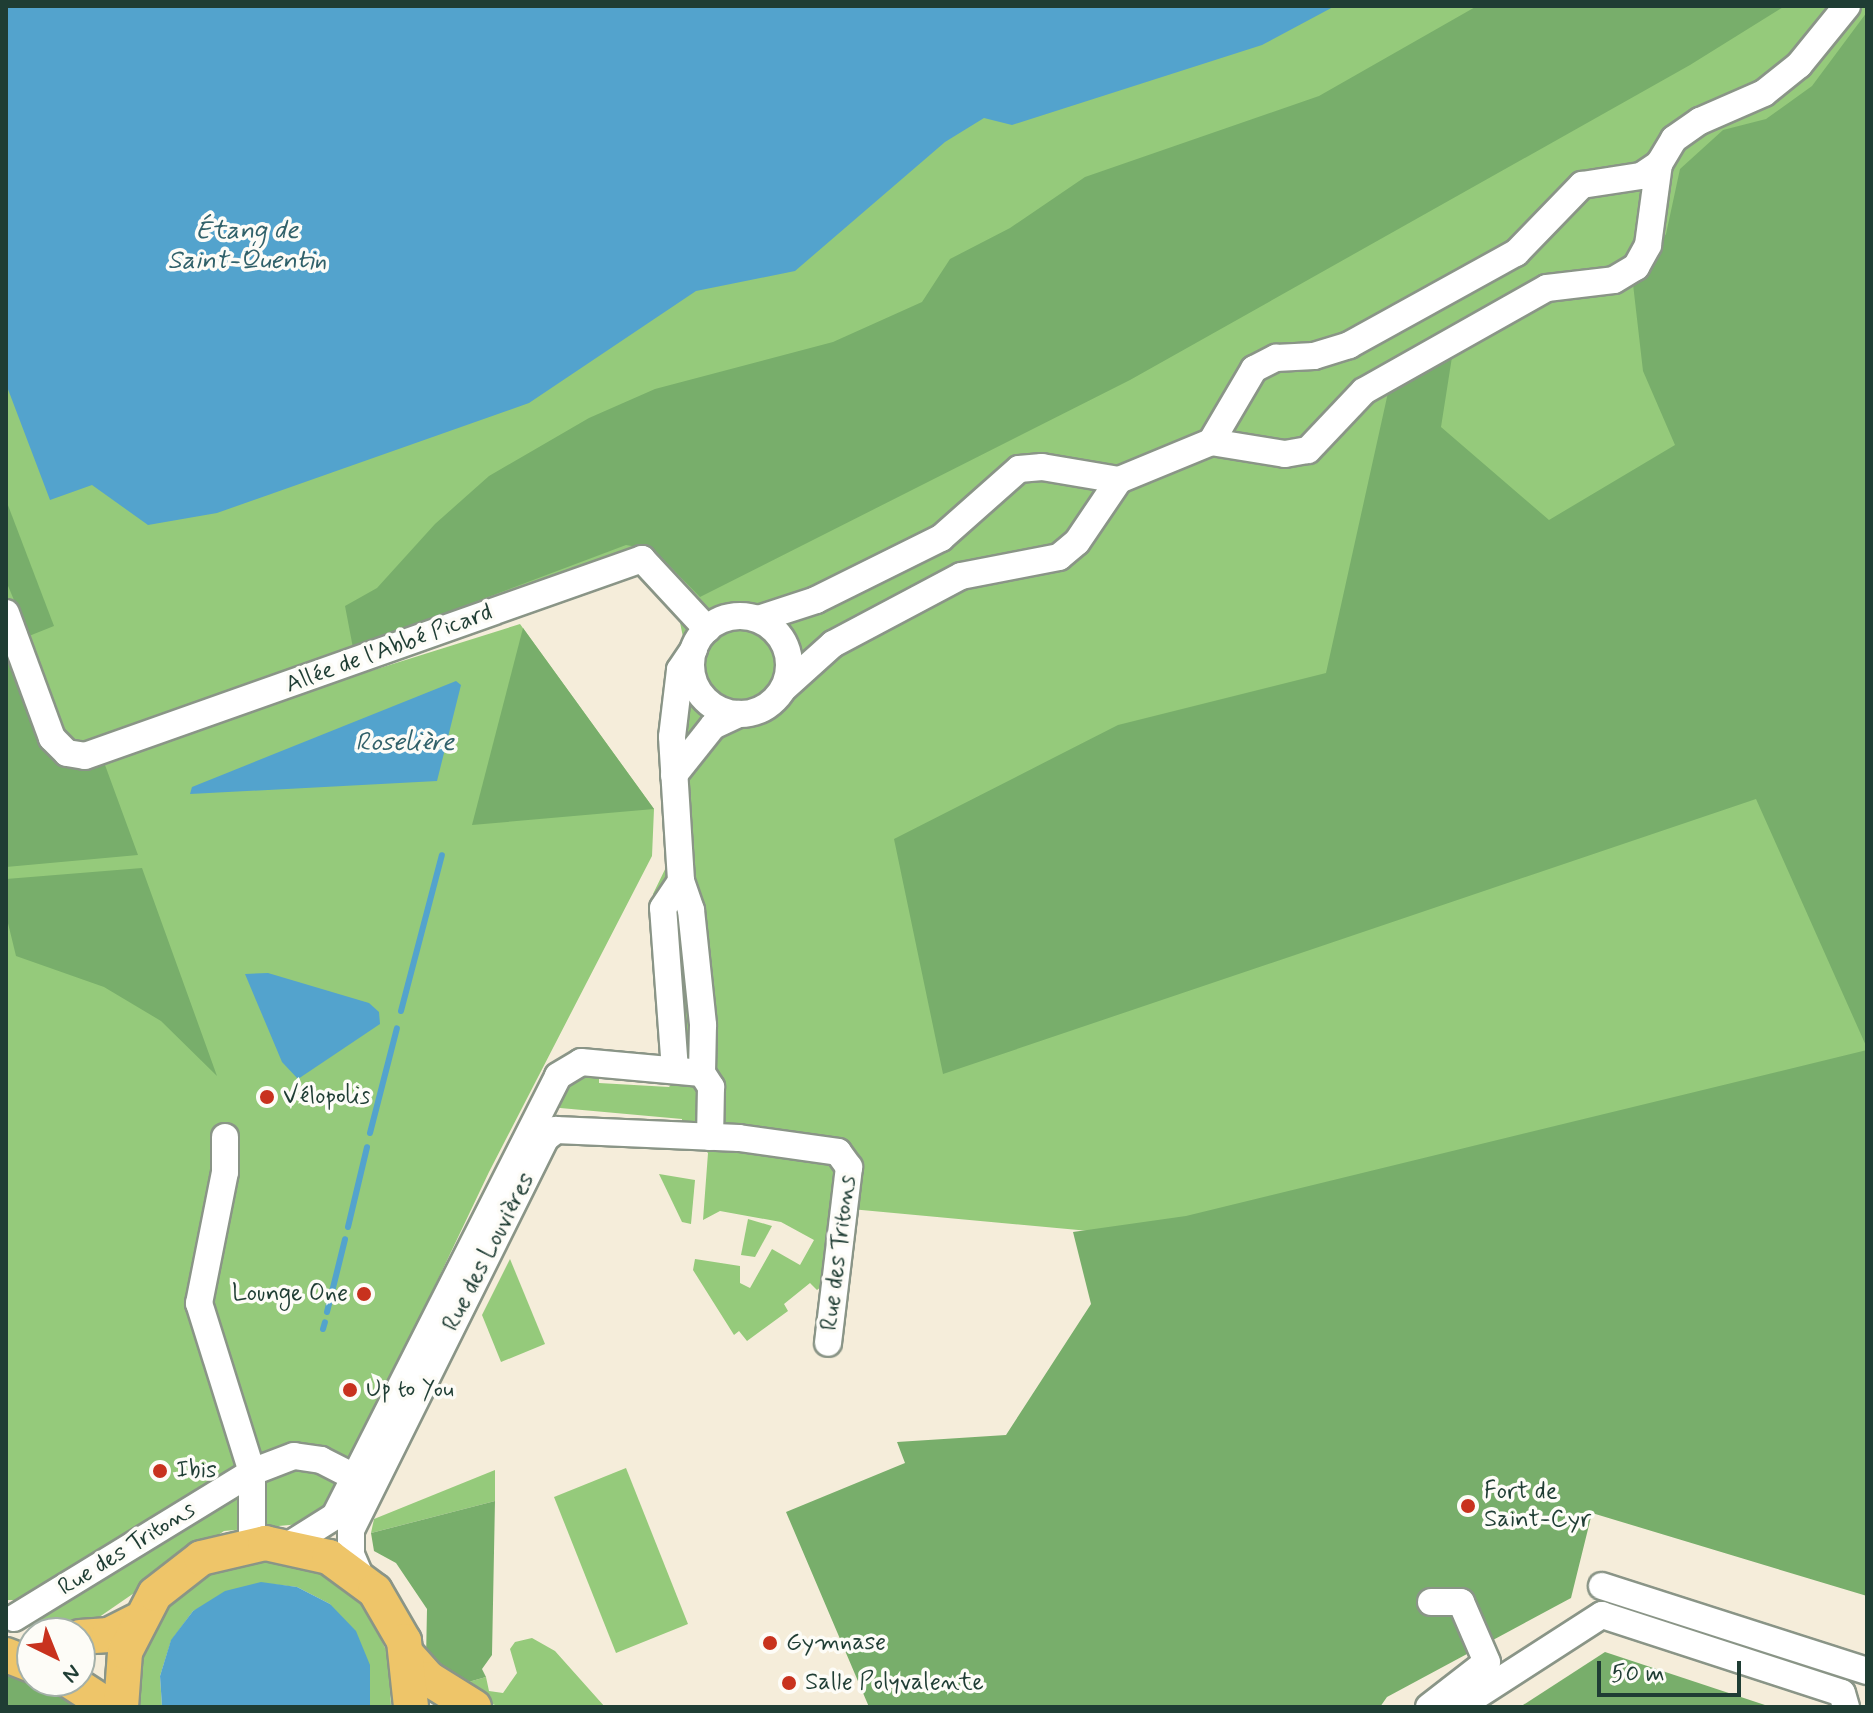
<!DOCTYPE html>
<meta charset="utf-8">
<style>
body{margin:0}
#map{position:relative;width:1873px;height:1713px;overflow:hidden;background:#f5edda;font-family:Mynerve,sans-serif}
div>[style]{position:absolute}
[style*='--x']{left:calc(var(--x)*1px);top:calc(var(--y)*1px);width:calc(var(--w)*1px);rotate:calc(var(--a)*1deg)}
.green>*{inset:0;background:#95ca7b}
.forest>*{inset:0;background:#78ae6b}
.water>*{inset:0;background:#53a3cd}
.stream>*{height:6px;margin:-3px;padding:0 3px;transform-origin:3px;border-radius:3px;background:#53a3cd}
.roads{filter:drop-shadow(2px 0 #8a9587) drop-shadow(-2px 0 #8a9587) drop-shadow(0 2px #8a9587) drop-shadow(0 -2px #8a9587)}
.minor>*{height:26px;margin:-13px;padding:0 13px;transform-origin:13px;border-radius:13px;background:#fff}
.minor>.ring{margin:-13px;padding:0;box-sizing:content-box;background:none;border:26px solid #fff;border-radius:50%}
.major>*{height:34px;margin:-17px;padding:0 17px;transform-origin:17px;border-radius:17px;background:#eec569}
.dots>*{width:22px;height:22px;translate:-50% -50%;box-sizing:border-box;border:4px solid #fdfcf7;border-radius:50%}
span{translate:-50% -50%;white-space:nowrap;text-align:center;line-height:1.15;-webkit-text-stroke:7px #fdfcf7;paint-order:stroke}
.street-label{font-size:24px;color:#1f3d34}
.poi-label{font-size:24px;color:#1f3d34}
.left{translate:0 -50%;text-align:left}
.right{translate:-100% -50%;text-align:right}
.water-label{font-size:26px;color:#31616a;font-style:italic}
.frame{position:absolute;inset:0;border:8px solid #1f3d34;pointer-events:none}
.north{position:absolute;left:16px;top:1617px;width:80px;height:80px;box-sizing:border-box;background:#fdfcf7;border:2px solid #a4b0a9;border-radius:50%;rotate:137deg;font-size:22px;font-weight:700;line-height:32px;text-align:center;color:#1f3d34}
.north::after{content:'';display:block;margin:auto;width:28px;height:36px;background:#c8321e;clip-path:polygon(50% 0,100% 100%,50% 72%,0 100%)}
.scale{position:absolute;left:1597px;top:1661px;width:144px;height:36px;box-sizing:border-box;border:4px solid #1f3d34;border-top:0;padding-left:10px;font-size:24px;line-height:28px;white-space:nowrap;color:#1f3d34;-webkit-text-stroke:6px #fdfcf7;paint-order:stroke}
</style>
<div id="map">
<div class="green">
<div style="clip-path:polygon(6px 6px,1867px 6px,1867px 1052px,1187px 1240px,840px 1208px,833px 1278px,817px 1290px,810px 1283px,784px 1304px,788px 1311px,747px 1341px,739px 1331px,734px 1335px,693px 1270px,695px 1259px,740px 1266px,740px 1283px,750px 1288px,772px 1249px,800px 1265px,814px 1240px,781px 1222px,720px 1211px,703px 1220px,708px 1153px,682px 1128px,682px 1119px,549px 1107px,567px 1082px,584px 1074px,599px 1074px,599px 1083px,669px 1087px,675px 1080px,663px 1029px,653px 894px,671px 857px,669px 677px,683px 637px,677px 608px,650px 572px,582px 589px,214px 720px,520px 624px,654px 809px,652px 856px,489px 1172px,335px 1496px,311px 1523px,224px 1531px,92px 1622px,26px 1627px,69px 1600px,6px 1600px)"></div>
<div style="clip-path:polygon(659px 1174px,695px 1180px,691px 1224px,682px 1222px)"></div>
<div style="clip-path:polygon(748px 1219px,772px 1226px,755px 1257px,741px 1255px)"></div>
<div style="clip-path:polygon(510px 1259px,545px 1344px,501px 1362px,482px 1315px)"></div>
<div style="clip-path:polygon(626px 1468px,688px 1624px,616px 1653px,554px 1497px)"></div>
<div style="clip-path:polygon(495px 1470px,495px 1501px,371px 1533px,374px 1519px)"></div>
<div style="clip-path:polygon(269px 1559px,323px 1573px,365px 1607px,389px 1656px,391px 1707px,370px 1707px,330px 1604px,297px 1587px,261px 1583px,193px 1611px,171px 1641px,160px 1676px,162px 1707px,138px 1707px,140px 1658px,166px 1606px,212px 1571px)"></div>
<div style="clip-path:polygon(532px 1638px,555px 1651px,605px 1707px,502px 1707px,485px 1702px,465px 1683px,486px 1677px,489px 1691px,503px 1693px,517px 1673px,510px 1649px,515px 1642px)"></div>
</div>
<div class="forest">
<div style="clip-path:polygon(1477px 6px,1785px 6px,1690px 65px,1130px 380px,700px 597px,654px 550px,626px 545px,353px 648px,345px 606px,377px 588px,435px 524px,489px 476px,589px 418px,655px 389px,833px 342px,922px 302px,950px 259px,1010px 228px,1085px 177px,1319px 96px)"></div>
<div style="clip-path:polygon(1867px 12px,1867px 1048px,1756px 799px,943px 1074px,894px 839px,1118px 725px,1326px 673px,1391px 379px,1452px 357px,1441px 427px,1549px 520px,1675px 445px,1643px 371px,1633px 284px,1666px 234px,1680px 169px,1723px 130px,1766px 119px,1812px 86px)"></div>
<div style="clip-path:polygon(6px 500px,54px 626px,29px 636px,6px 581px)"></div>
<div style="clip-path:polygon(523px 628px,654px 809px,472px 825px)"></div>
<div style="clip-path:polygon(6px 637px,78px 767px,105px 765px,138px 855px,6px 867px)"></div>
<div style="clip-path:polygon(142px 868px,217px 1076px,161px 1021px,104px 987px,16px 956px,6px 915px,6px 879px)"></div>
<div style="clip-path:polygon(1867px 1050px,1867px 1596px,1592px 1513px,1571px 1598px,1387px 1697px,1380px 1707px,869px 1707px,786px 1512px,905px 1463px,897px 1442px,1006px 1435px,1091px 1304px,1073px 1232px,1186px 1216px)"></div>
<div style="clip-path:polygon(495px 1501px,492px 1655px,482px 1669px,486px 1677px,465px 1683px,426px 1659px,427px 1609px,396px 1563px,374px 1551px,371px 1533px)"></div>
<div style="clip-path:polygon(1605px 1652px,1771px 1707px,1520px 1707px)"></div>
<div style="clip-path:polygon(6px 1660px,32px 1681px,54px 1681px,91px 1707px,6px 1707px)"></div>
</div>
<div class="water">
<div style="clip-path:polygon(6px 6px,1335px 6px,1262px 45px,1012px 125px,984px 118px,945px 142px,795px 271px,696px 291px,529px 403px,217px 513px,148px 525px,92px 485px,50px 500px,6px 384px)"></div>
<div style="clip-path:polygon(456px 681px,461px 685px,437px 781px,190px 794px,192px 787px)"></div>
<div style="clip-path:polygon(268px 973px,369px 1003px,379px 1012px,380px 1024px,298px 1079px,282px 1062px,245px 974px)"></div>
<div style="clip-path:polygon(261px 1582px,297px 1587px,330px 1604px,356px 1631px,370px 1665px,370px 1707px,162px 1707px,160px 1676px,171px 1640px,193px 1611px,225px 1591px)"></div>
</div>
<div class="stream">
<div style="--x:401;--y:1011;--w:161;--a:-75.3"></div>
<div style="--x:370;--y:1133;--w:108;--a:-75.6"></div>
<div style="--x:348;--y:1227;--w:82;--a:-76.6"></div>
<div style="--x:327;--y:1312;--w:75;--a:-76.1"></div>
<div style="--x:323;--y:1329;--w:7;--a:-74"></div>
</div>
<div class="roads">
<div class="minor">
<div style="--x:1211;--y:442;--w:85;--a:-59.5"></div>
<div style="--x:1254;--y:369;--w:25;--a:-27"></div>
<div style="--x:1276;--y:358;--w:38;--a:-3"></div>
<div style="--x:1314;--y:356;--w:37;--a:-17"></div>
<div style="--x:1349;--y:345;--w:191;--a:-28.9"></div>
<div style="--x:1516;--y:253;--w:95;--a:-45.9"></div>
<div style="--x:1582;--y:185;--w:60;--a:-8.7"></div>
<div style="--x:1641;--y:176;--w:22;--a:-34"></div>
<div style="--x:1659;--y:164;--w:29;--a:-59"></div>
<div style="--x:1674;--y:139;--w:32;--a:-35"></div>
<div style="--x:1700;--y:121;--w:70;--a:-23.6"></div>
<div style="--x:1764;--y:93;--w:45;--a:-38.7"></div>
<div style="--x:1799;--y:65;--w:76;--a:-50.9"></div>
<div style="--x:6;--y:613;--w:133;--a:69.8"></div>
<div style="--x:52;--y:738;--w:21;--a:45"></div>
<div style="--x:67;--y:753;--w:18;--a:9"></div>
<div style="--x:85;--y:756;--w:591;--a:-19.48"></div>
<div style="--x:642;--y:559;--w:96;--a:47.1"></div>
<div class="ring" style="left:691px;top:616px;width:72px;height:72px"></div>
<div style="--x:758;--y:619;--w:61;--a:-18.1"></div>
<div style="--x:816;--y:600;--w:140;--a:-26.4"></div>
<div style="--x:941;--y:538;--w:104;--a:-41.5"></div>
<div style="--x:1019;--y:469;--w:23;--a:-5"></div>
<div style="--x:1042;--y:467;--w:78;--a:9.6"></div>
<div style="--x:694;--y:649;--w:25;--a:124"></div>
<div style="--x:680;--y:670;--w:67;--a:96.8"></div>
<div style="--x:672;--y:737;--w:144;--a:86.4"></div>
<div style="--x:681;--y:881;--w:31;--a:71"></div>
<div style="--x:691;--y:910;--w:116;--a:84"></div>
<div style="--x:703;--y:1025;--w:48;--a:91.2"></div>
<div style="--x:702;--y:1073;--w:17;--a:57"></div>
<div style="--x:711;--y:1087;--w:50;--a:91.1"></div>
<div style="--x:784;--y:688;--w:66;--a:-41.9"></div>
<div style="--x:833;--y:644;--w:145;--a:-28"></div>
<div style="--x:961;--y:576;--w:100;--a:-11"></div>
<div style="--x:1059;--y:557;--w:23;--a:-40"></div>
<div style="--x:1077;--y:542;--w:75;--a:-55.9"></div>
<div style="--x:1119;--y:480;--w:100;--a:-22.4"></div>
<div style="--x:1211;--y:442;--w:75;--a:9.2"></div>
<div style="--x:1285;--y:454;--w:23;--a:-10"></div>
<div style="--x:1308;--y:450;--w:81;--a:-46.5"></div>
<div style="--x:1364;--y:391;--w:210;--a:-29.4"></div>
<div style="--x:1547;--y:288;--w:67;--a:-6.8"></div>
<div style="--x:1614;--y:280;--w:26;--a:-31"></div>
<div style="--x:1636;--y:267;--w:25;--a:-61"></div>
<div style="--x:1648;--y:245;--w:82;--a:-82.3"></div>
<div style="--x:674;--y:775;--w:63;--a:-51.5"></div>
<div style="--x:713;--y:726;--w:29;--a:-25"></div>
<div style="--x:675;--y:1070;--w:162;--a:-94.2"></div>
<div style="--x:663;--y:908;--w:32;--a:-56"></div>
<div style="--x:225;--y:1137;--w:35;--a:90"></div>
<div style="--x:225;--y:1172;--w:134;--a:101.2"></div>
<div style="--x:199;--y:1303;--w:177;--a:72.6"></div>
<div style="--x:252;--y:1472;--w:72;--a:90"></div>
<div style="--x:289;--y:1545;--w:54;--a:-32.2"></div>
<div style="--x:335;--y:1516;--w:493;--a:-63.1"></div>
<div style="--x:558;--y:1076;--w:27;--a:-31"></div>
<div style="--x:581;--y:1062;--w:121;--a:5.2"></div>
<div style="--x:361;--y:1578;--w:25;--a:-113"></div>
<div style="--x:351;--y:1555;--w:25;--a:-90"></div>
<div style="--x:351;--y:1530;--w:438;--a:-63.6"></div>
<div style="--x:546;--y:1138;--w:13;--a:-39"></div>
<div style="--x:556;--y:1130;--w:183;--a:2.5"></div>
<div style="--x:739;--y:1138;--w:100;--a:8"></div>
<div style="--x:838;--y:1152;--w:19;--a:54"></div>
<div style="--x:849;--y:1167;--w:177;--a:96.8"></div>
<div style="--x:1602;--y:1586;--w:278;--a:17.8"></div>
<div style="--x:14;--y:1618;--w:279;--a:-31.5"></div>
<div style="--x:252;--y:1472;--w:45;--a:-20.9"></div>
<div style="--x:294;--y:1456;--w:27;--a:8"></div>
<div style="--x:321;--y:1460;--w:53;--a:27.1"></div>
<div style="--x:1429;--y:1707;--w:73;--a:-37.8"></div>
<div style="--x:1487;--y:1662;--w:65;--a:-113.4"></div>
<div style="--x:1461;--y:1602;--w:30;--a:180"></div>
<div style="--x:1459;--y:1707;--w:170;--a:-32.8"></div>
<div style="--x:1602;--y:1615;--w:252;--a:18"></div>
<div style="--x:1842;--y:1693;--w:15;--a:74"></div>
</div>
<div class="major">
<div style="--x:80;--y:1637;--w:29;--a:-4"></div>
<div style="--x:109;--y:1635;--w:31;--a:-27"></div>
<div style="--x:6;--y:1655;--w:28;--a:21"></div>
<div style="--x:409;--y:1657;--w:30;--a:48"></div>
<div style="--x:429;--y:1679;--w:53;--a:31.9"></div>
<div style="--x:70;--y:1681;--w:48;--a:33"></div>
<div style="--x:121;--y:1707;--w:55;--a:-85.8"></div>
<div style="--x:125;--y:1652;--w:65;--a:-62.7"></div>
<div style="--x:155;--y:1594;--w:58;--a:-38"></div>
<div style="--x:201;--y:1558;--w:66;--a:-13.2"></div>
<div style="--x:265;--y:1543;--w:66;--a:12.3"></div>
<div style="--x:329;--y:1557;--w:57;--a:36.5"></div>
<div style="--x:375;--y:1591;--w:58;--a:59.9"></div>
<div style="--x:404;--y:1641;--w:66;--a:83.9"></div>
</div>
</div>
<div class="dots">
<div style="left:267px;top:1097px;background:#c8321e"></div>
<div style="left:364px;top:1294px;background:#c8321e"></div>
<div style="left:350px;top:1390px;background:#c8321e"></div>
<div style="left:160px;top:1471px;background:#c8321e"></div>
<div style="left:1468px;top:1506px;background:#c8321e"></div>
<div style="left:770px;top:1643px;background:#c8321e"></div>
<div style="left:789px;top:1683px;background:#c8321e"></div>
</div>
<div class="street-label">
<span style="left:389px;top:649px;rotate:-20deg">Allée de l'Abbé Picard</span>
<span style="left:489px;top:1252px;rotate:-63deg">Rue des Louvières</span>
<span style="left:839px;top:1253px;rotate:-83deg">Rue des Tritons</span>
<span style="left:127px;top:1549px;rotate:-32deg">Rue des Tritons</span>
</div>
<div class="poi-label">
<span class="left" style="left:283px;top:1097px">Vélopolis</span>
<span class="right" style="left:348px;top:1294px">Lounge One</span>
<span class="left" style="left:366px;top:1390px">Up to You</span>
<span class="left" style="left:176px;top:1471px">Ibis</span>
<span class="left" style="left:1484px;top:1506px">Fort de<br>Saint-Cyr</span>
<span class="left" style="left:786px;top:1643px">Gymnase</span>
<span class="left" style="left:805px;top:1683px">Salle Polyvalente</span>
</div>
<div class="water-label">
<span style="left:247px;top:247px">Étang de<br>Saint-Quentin</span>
<span style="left:405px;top:744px">Roselière</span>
</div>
<div class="frame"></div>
<div class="north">N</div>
<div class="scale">50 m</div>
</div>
